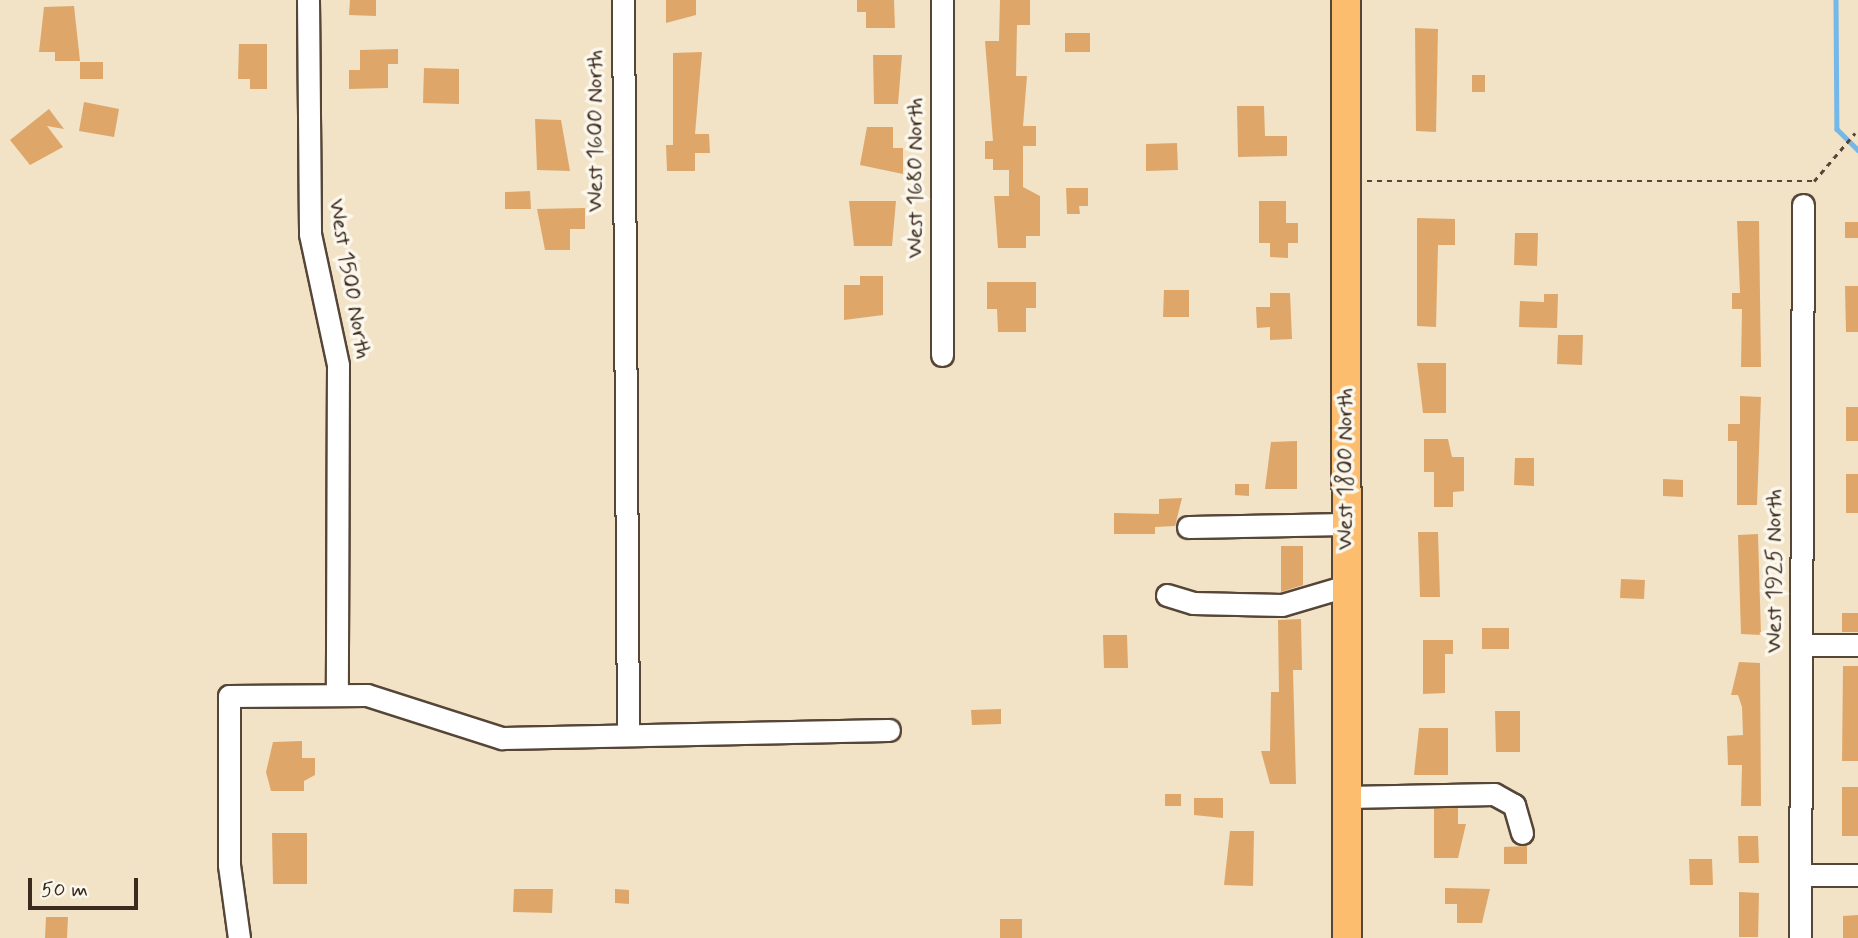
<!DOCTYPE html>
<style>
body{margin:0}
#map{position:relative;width:1858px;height:938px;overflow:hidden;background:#f2e2c6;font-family:Mynerve,sans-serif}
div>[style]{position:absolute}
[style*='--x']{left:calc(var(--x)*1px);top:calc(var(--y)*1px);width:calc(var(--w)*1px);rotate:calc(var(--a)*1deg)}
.stream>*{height:4.5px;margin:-2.25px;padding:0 2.25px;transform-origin:2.25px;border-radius:2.25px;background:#74b7e9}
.building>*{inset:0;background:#dea769}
.path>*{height:2.5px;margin-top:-1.25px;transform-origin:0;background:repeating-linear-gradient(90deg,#564637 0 5px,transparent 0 10px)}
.roads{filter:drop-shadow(2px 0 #564637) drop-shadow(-2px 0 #564637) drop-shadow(0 2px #564637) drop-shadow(0 -2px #564637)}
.minor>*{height:21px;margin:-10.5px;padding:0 10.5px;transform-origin:10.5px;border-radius:10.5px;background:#fff}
.major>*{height:28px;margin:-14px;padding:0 14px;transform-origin:14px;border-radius:14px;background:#fcbd6f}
span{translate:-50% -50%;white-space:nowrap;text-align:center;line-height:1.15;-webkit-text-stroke:7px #fbf7ec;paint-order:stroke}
.street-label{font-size:23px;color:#3b2a1e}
.scale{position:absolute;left:28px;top:878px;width:110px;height:32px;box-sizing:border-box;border:4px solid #3b2a1e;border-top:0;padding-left:9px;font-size:21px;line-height:24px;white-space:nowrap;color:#3b2a1e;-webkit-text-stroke:5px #fbf7ec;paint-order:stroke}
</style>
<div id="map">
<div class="stream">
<div style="--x:1836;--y:0;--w:129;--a:89.6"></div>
<div style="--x:1837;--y:129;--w:30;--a:45"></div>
</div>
<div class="building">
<div style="clip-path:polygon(350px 0,376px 0,376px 16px,349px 15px)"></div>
<div style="clip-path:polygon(666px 0,696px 0,696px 15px,666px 23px)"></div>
<div style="clip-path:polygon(857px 0,894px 0,895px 28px,866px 28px,866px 12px,857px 12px)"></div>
<div style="clip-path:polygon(1000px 0,1030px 0,1030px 25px,1017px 25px,1016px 76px,1027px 76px,1023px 126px,1036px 126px,1036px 146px,1023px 146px,1023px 187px,1040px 196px,1040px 236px,1026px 236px,1026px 248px,998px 248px,994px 196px,1009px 196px,1009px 170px,993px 170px,993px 159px,985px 159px,985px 141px,993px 141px,985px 41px,999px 41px)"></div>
<div style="clip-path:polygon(74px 6px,80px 61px,55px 61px,55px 52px,39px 52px,44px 7px)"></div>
<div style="clip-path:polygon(1415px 28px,1438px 29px,1436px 132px,1416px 131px)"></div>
<div style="clip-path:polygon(1065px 33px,1090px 33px,1090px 52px,1065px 52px)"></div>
<div style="clip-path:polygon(239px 44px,267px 44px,267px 89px,250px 89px,250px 79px,238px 79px)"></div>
<div style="clip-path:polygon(398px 49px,398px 64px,388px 64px,388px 88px,349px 89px,349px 70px,360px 70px,360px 50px)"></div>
<div style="clip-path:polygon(702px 52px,695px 134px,709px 134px,710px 153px,695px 153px,695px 171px,667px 171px,666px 145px,673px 145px,673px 53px)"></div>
<div style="clip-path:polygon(873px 55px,902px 55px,898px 104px,874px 104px)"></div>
<div style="clip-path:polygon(80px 62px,103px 62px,103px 79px,80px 79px)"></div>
<div style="clip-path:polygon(424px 68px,459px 69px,459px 104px,423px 103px)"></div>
<div style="clip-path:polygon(1472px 75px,1485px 75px,1485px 92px,1472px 92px)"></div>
<div style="clip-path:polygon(84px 102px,119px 109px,114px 137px,79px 131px)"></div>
<div style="clip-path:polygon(1237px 106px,1264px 106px,1265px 136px,1287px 136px,1287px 156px,1238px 157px)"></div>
<div style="clip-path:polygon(49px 109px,64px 129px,47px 126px,63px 147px,30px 165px,10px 140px)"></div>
<div style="clip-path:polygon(535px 119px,561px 120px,570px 171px,537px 170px)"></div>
<div style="clip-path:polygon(867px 127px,893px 127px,893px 148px,903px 148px,903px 174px,860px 165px)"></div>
<div style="clip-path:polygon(1177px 143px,1178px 170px,1146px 171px,1146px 144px)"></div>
<div style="clip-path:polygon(1066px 188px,1088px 188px,1088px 206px,1079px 206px,1080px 214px,1067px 214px)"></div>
<div style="clip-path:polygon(530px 191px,531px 209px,505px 209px,505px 192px)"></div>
<div style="clip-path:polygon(849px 201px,896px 201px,892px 246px,854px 246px)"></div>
<div style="clip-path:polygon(1259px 201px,1286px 201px,1286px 223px,1298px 223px,1298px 243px,1288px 243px,1288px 258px,1270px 257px,1270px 243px,1259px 243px)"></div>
<div style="clip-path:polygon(585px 208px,585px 229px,570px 229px,570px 250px,545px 250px,537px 209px)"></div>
<div style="clip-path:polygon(1417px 218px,1455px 219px,1455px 245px,1438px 245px,1436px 327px,1417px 326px)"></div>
<div style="clip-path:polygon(1737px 221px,1759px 221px,1761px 367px,1741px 367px,1742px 309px,1732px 309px,1732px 293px,1740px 293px)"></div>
<div style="clip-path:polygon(1845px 222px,1858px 222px,1858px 238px,1845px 238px)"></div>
<div style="clip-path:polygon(1515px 233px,1538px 233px,1537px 266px,1514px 265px)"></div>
<div style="clip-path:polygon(860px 276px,883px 276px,883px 315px,844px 320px,844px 285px,860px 285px)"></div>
<div style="clip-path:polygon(987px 282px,1036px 282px,1036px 308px,1026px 308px,1026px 332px,998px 332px,997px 309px,987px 309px)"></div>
<div style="clip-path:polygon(1845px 286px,1858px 286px,1858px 332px,1846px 332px)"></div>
<div style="clip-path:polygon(1164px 290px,1189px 290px,1189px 317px,1163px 317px)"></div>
<div style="clip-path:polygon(1270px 293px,1290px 293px,1292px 339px,1270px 340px,1270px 327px,1257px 328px,1256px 307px,1270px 307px)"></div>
<div style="clip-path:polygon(1544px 294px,1558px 294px,1557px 328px,1519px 327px,1520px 301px,1544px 302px)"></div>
<div style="clip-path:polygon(1558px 335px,1583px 335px,1582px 365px,1557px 364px)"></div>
<div style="clip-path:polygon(1417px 363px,1446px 363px,1446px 413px,1423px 413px)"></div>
<div style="clip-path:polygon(1740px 396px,1761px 397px,1757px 505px,1737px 505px,1737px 441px,1728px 441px,1728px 424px,1740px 424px)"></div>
<div style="clip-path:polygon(1846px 407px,1858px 407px,1858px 441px,1846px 441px)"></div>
<div style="clip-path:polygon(1424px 439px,1448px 439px,1452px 457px,1464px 457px,1464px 491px,1453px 492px,1453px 507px,1434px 507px,1434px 472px,1424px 472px)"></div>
<div style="clip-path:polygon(1297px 441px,1297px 489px,1265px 489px,1271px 442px)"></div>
<div style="clip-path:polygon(1515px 458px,1534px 458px,1534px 486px,1514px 485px)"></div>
<div style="clip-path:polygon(1846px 474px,1858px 474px,1858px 513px,1846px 513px)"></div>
<div style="clip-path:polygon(1663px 479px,1683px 480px,1683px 497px,1663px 496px)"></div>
<div style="clip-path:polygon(1235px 484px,1249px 484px,1249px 496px,1235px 495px)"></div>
<div style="clip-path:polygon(1182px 498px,1175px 526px,1155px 527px,1155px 534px,1114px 534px,1114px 513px,1159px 514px,1159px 499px)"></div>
<div style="clip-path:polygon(1418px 532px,1438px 532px,1440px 597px,1420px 597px)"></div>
<div style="clip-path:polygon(1758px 534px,1761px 635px,1741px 634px,1738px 535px)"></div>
<div style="clip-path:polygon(1281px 546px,1303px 546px,1303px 585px,1281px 592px)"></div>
<div style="clip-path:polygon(1621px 579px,1645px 580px,1644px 599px,1620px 598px)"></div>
<div style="clip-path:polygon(1842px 613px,1858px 613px,1858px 632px,1842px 632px)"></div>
<div style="clip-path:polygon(1301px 619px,1302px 670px,1293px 670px,1296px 784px,1270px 784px,1261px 751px,1270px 751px,1271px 692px,1279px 692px,1278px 620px)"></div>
<div style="clip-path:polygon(1482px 628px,1509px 628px,1509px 649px,1482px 649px)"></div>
<div style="clip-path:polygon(1103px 635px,1127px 635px,1128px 668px,1104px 668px)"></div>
<div style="clip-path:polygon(1423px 640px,1453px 640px,1453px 654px,1445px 654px,1445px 693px,1423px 694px)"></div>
<div style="clip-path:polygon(1739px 662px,1760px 663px,1761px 806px,1741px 806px,1742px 765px,1728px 765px,1727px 736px,1743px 735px,1742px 707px,1738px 695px,1731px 695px)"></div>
<div style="clip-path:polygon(1843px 666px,1858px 666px,1858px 761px,1842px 761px)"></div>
<div style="clip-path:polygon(1001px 709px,1001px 724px,972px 725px,971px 710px)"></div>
<div style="clip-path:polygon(1495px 711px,1520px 711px,1520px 752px,1496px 752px)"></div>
<div style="clip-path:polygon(1419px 728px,1448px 728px,1448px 775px,1414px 775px)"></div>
<div style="clip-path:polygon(302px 741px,302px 758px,315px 758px,315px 775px,304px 781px,304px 791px,271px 791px,266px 772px,273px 742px)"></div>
<div style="clip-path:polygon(1842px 787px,1858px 787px,1858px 836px,1842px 836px)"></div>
<div style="clip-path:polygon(1165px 794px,1181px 794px,1181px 806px,1165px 806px)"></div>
<div style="clip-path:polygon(1194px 798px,1223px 798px,1223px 818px,1194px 815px)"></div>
<div style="clip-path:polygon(1434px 808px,1458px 808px,1458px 824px,1466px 824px,1458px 858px,1434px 858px)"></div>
<div style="clip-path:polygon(1230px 831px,1254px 831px,1253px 886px,1224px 885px)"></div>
<div style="clip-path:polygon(272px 833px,307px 833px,307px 884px,273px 884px)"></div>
<div style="clip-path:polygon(1738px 836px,1758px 836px,1759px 863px,1739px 863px)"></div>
<div style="clip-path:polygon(1527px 846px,1527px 864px,1504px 864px,1504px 847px)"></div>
<div style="clip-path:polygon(1689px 859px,1712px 859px,1713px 885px,1690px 885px)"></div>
<div style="clip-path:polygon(1445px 888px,1490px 889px,1482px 923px,1457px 923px,1457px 904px,1445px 904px)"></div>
<div style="clip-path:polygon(514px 889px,553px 889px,552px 913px,513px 912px)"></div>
<div style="clip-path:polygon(615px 889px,629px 890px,629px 904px,615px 903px)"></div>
<div style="clip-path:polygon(1739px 892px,1759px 893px,1758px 937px,1739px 937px)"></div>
<div style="clip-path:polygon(1858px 915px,1858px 938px,1843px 938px,1843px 916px)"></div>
<div style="clip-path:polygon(46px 917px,68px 917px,67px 938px,45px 938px)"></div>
<div style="clip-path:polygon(1000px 919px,1022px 919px,1022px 938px,1000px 938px)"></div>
</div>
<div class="path">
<div style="--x:1367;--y:181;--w:447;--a:0"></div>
<div style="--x:1814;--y:181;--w:63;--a:-49.5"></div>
</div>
<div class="roads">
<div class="minor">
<div style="--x:308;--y:0;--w:234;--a:89.5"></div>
<div style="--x:310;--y:234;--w:134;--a:77.9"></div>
<div style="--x:338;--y:365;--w:328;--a:90.2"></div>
<div style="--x:623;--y:0;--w:735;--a:89.61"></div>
<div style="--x:942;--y:0;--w:355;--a:90"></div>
<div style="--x:1188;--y:527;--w:159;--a:-1.1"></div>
<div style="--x:1167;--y:595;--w:27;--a:17"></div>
<div style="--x:1193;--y:603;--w:89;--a:1.3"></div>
<div style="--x:1282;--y:605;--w:67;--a:-16.5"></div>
<div style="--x:1801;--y:645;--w:57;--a:0"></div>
<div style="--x:1347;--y:797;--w:147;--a:-1.2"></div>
<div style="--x:1494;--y:794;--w:23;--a:29"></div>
<div style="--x:1514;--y:805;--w:29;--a:74"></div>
<div style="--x:1800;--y:875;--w:58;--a:0"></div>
<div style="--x:239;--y:938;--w:74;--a:-97.8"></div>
<div style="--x:229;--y:865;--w:169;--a:-90"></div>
<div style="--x:229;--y:696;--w:138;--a:-0.4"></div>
<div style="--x:367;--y:695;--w:142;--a:17.7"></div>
<div style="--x:502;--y:738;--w:387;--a:-1.2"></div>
<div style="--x:1800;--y:938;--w:733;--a:-89.77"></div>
</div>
<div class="major">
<div style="--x:1346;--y:0;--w:938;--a:89.94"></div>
</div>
</div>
<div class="street-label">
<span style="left:596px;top:131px;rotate:-90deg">West 1600 North</span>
<span style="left:916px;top:178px;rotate:-90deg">West 1680 North</span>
<span style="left:349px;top:279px;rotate:80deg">West 1500 North</span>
<span style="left:1346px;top:469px;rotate:-90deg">West 1800 North</span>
<span style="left:1775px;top:571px;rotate:-90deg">West 1925 North</span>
</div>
<div class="scale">50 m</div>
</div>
